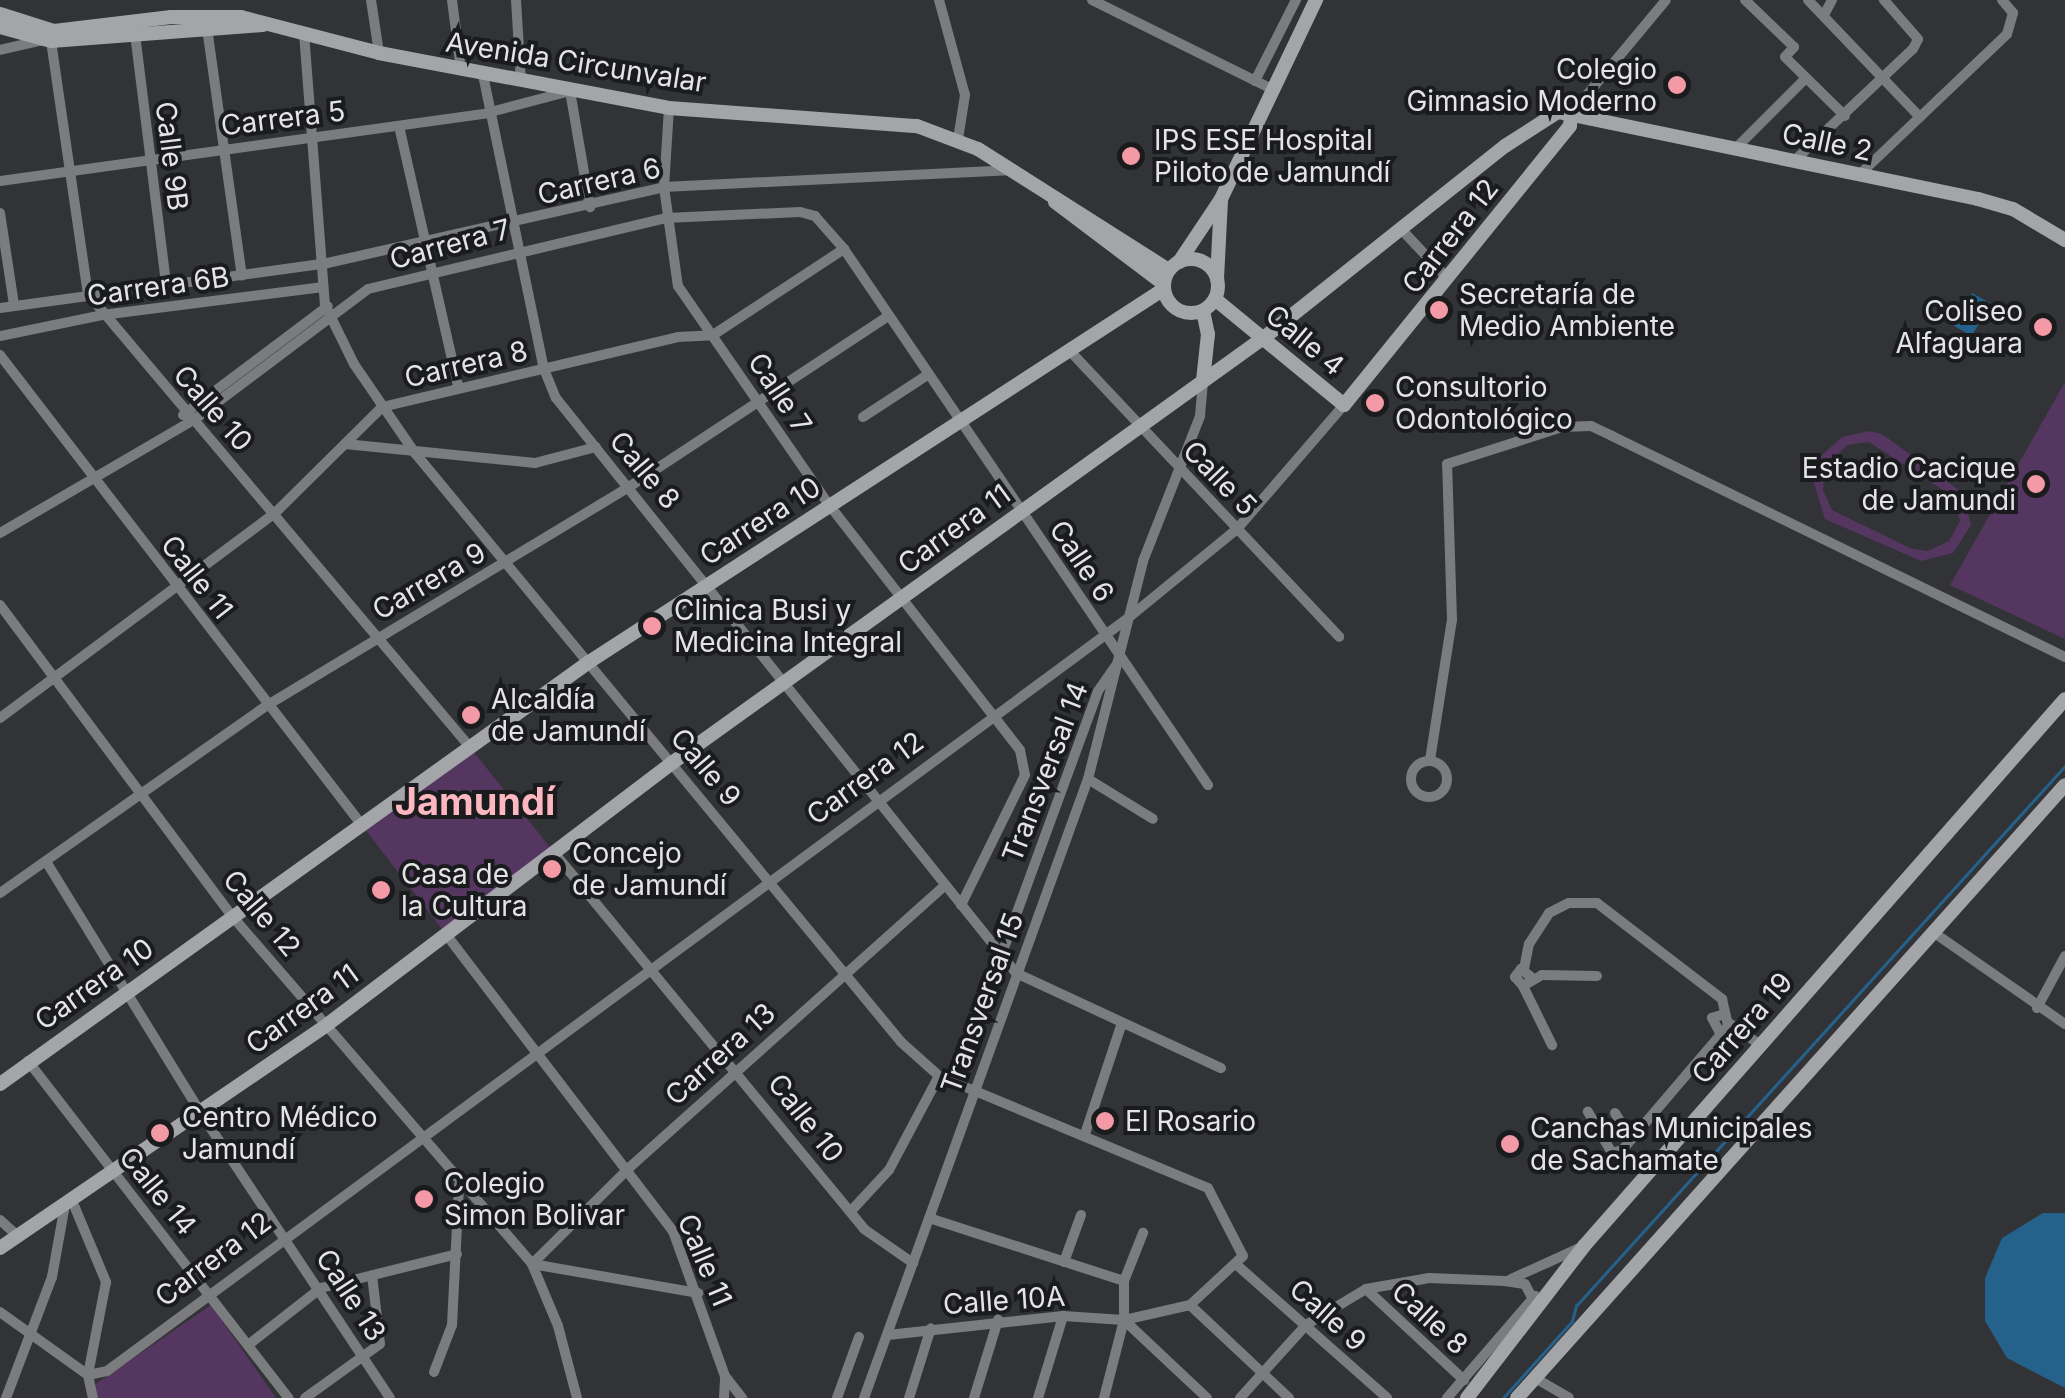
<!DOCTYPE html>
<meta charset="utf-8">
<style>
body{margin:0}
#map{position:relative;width:2065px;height:1398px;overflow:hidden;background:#323336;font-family:Inter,sans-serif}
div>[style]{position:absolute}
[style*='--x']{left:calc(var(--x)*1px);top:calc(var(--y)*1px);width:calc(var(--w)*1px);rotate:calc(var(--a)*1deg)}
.green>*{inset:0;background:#543661}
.water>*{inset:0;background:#25628b}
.stream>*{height:2.5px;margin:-1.25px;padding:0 1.25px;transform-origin:1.25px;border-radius:1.25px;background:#25628b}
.street>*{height:10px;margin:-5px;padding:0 5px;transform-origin:5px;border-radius:5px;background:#7b7c7e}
.street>.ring{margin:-5px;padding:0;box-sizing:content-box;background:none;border:10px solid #7b7c7e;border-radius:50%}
.secondary>*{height:14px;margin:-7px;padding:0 7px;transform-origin:7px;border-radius:7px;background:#a3a5a8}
.secondary>.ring{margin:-7px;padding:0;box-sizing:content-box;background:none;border:14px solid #a3a5a8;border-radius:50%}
.dots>*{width:28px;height:28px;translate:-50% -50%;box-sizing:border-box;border:5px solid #1a1b1c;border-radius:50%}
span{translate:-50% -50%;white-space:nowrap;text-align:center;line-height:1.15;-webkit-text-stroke:8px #1a1b1c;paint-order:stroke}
.street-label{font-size:28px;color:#e4e4e7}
.poi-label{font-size:28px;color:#e4e4e7}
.right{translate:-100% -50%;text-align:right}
.left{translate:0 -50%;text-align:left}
.district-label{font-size:38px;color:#fcb7c0;font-weight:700}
</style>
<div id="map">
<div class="green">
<div style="clip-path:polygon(2065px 382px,2065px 639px,1950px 585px)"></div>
<div style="clip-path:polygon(evenodd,1869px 431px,1882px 434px,1963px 493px,1971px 525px,1953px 553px,1921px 561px,1825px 519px,1813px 480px,1822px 455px,1842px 437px,1869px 431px,1869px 442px,1955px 498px,1960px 521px,1949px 541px,1928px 551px,1912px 549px,1832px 510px,1823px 490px,1825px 468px,1847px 445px,1869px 442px)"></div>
<div style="clip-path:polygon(469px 746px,556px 855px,445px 933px,361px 824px)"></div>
<div style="clip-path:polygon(211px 1305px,276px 1398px,96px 1398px,90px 1388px)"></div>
</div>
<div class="water">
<div style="clip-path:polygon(1972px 293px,1990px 303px,1972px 336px,1954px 326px)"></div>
<div style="clip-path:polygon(2043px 1213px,2065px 1213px,2065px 1388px,2007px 1358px,1985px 1321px,1985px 1278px,2002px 1238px)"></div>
</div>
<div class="stream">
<div style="--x:1503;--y:1398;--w:103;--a:-48.1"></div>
<div style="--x:1572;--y:1321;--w:16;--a:-75"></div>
<div style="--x:1576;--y:1306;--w:729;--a:-47.84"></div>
</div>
<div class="street">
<div style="--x:371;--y:0;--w:54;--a:81.4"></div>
<div style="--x:452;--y:0;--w:71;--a:82.7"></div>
<div style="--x:516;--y:0;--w:81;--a:86.5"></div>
<div style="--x:939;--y:0;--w:98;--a:74.7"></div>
<div style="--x:965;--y:95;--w:45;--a:99"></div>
<div style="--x:1092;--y:0;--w:203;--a:26.3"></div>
<div style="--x:1745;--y:0;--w:68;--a:43.8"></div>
<div style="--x:1794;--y:47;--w:13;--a:132"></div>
<div style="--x:1785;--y:57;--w:84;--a:44.5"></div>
<div style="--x:1808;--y:0;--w:162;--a:46.3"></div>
<div style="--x:1824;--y:15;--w:17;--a:-62"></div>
<div style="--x:207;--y:28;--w:250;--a:82"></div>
<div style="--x:304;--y:33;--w:273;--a:85.6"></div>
<div style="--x:325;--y:305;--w:66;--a:63.8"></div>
<div style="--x:354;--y:364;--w:108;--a:55.6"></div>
<div style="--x:415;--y:453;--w:764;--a:50.47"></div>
<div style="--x:901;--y:1042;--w:51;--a:41.8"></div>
<div style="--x:939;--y:1076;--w:291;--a:22.6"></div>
<div style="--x:1208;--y:1188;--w:76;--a:62.8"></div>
<div style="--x:1243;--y:1256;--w:72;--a:137.2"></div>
<div style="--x:1190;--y:1305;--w:68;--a:167.2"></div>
<div style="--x:1124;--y:1320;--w:61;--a:-176.2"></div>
<div style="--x:1063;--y:1316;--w:176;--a:173.8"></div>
<div style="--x:135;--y:34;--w:251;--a:82.9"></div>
<div style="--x:51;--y:41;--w:256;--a:81.7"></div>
<div style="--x:88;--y:294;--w:591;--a:49.87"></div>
<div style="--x:0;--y:50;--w:44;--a:-13.1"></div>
<div style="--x:483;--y:75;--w:300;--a:78.3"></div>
<div style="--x:544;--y:369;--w:31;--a:68"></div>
<div style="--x:556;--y:398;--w:736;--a:51.34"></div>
<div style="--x:1016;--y:973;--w:226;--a:24.9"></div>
<div style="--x:1255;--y:81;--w:91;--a:-63.2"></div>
<div style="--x:669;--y:108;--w:79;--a:93.6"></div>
<div style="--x:664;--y:187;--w:100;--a:82"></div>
<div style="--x:678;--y:286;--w:267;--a:55.4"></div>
<div style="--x:830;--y:506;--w:309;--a:52.1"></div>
<div style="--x:1020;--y:750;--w:25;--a:79"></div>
<div style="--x:1025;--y:775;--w:145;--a:116.2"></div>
<div style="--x:1571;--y:114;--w:148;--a:-50.2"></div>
<div style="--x:399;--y:126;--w:267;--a:77.2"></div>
<div style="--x:1735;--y:149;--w:100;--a:-45"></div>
<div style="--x:1794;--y:161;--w:163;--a:-43.3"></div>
<div style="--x:1913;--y:49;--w:11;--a:-63"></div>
<div style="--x:1918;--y:39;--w:52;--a:-131.1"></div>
<div style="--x:1859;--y:175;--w:204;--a:-43.6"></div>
<div style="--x:2007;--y:34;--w:22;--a:-74"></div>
<div style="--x:2013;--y:13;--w:17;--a:-130"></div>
<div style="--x:0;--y:181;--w:492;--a:-7.9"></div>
<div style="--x:487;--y:113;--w:86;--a:-14.8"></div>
<div style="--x:570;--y:91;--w:118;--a:80.2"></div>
<div style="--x:0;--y:213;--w:93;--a:81.3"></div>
<div style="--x:1401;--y:229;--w:67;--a:46.8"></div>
<div style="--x:0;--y:308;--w:326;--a:-7.8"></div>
<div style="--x:323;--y:264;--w:350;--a:-12.7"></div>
<div style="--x:664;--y:187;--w:345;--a:-2.8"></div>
<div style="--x:0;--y:336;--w:104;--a:-11.6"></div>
<div style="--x:102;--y:315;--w:223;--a:-7.2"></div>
<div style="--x:1069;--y:350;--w:394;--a:46.7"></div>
<div style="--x:0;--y:355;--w:592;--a:52.41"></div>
<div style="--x:183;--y:415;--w:181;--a:-36.9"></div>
<div style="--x:863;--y:417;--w:75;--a:-33.1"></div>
<div style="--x:345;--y:444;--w:191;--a:5.7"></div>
<div style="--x:535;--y:463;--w:63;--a:-14.7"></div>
<div style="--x:0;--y:533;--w:226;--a:-30.3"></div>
<div style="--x:195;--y:419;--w:216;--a:-36.9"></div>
<div style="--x:368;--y:289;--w:306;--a:-13.4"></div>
<div style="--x:666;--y:218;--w:134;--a:-2.6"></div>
<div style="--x:800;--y:212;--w:16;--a:15"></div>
<div style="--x:815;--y:216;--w:44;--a:48.7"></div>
<div style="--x:844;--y:249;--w:648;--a:55.82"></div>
<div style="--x:0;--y:605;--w:388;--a:53.3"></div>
<div style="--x:232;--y:916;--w:459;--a:49.2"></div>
<div style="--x:532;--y:1264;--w:67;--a:67.2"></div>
<div style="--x:558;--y:1326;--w:74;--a:75.2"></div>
<div style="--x:0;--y:718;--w:342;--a:-36.7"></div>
<div style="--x:274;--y:514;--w:152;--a:-44.7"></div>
<div style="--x:382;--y:407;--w:304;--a:-13.3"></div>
<div style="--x:678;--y:337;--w:35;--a:-3"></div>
<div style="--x:713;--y:335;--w:157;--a:-33.3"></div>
<div style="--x:1430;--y:760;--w:142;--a:-81.1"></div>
<div style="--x:1452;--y:620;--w:156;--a:-91.8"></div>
<div style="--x:1447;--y:464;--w:121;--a:-17.8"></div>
<div style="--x:1562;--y:427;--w:29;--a:-2"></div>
<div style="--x:1591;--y:426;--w:23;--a:25"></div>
<div style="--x:1612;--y:436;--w:504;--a:26.01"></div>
<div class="ring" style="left:1411px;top:761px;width:26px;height:26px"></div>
<div style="--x:1088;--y:779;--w:76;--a:31.6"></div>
<div style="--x:556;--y:855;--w:484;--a:50.5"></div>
<div style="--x:864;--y:1229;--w:60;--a:34.8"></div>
<div style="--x:47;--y:863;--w:292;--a:58.4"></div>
<div style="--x:200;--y:1112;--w:343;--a:56.4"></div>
<div style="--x:0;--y:893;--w:325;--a:-35.1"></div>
<div style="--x:266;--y:706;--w:424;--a:-31.1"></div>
<div style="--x:629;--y:487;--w:309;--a:-33.4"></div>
<div style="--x:1933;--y:932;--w:161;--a:34.9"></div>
<div style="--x:445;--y:933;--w:375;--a:52.6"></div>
<div style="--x:673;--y:1231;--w:154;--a:70.3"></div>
<div style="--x:725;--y:1376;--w:28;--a:52"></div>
<div style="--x:1001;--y:956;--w:282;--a:-69.9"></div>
<div style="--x:1098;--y:691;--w:32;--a:-55"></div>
<div style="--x:1524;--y:969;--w:25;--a:-79"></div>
<div style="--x:1529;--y:944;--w:37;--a:-57"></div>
<div style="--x:1549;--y:913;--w:22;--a:-27"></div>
<div style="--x:1569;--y:903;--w:28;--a:0"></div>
<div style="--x:1597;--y:903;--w:158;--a:37.5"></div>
<div style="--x:1722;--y:999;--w:28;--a:77"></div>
<div style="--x:1728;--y:1026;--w:163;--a:130.5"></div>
<div style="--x:1622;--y:1150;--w:10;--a:163"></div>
<div style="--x:1612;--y:1153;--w:48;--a:-120.3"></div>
<div style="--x:1531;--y:977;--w:13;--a:-141"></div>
<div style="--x:1521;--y:969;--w:10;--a:127"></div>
<div style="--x:1515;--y:977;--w:12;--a:48"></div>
<div style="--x:1523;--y:986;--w:22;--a:-30"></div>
<div style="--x:1542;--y:975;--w:55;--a:1"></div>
<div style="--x:1523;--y:986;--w:66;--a:63.8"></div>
<div style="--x:2037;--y:1008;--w:59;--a:-61.7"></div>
<div style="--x:1729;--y:1023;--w:39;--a:35"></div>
<div style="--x:1719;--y:1031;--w:15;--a:-118"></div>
<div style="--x:1712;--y:1018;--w:13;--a:-18"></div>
<div style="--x:28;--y:1061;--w:426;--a:52.3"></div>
<div style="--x:1615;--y:1113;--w:31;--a:58"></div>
<div style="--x:1085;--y:1134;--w:114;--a:-71.6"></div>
<div style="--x:73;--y:1203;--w:86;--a:67.3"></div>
<div style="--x:106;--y:1282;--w:95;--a:101"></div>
<div style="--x:88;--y:1375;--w:24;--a:78"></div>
<div style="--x:851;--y:1211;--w:56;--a:-47.2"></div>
<div style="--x:889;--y:1170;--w:106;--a:-62"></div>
<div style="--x:929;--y:1218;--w:205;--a:17.9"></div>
<div style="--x:0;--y:1220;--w:25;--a:42"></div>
<div style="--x:1064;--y:1262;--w:50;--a:-70.1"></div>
<div style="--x:532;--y:1264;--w:138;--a:-44.7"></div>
<div style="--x:630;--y:1167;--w:423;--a:-41.8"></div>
<div style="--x:532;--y:1264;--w:169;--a:9.9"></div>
<div style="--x:1238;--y:1266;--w:199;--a:41.5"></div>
<div style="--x:1511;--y:1279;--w:78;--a:-24.3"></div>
<div style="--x:1366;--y:1289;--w:134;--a:42.9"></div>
<div style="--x:1190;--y:1305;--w:136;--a:43.2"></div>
<div style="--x:0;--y:1312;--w:108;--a:35.6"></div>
<div style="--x:1124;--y:1320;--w:114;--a:43.2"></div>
<div style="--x:248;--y:1345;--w:93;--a:-38"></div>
<div style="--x:321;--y:1288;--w:140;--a:-14"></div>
<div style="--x:434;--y:1372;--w:50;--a:-69"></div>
<div style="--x:452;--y:1325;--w:140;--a:-87.1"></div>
<div style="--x:88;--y:1375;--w:19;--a:-12"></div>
<div style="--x:107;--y:1371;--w:1267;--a:-36.4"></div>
<div style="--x:1127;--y:619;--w:142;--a:-39.3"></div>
<div style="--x:1237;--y:529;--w:164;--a:-49.2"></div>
<div style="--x:1535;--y:1378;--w:39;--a:30"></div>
<div style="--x:6;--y:1398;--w:129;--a:-69.2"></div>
<div style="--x:52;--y:1277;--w:68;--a:-79.8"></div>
<div style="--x:305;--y:1398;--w:92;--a:-35.8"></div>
<div style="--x:380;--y:1344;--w:69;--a:-96.6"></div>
<div style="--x:724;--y:1398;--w:21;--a:-87"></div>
<div style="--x:837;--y:1398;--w:65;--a:-70.2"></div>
<div style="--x:864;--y:1398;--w:658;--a:-70.11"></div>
<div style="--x:1088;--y:779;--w:225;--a:-75.8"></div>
<div style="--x:1143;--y:561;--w:156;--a:-68.5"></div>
<div style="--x:1200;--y:416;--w:35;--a:-85"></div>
<div style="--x:909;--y:1398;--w:73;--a:-72.6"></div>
<div style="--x:974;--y:1398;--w:82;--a:-72.9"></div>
<div style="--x:1038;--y:1398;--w:86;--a:-73"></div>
<div style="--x:1104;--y:1398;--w:81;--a:-75.6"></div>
<div style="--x:1124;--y:1320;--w:39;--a:-90"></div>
<div style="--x:1124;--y:1281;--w:52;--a:-68.4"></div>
<div style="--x:1240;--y:1398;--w:98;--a:-47.9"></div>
<div style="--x:1306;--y:1325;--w:70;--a:-31"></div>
<div style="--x:1366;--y:1289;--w:64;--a:-9.9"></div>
<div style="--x:1429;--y:1278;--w:76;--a:2.3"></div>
<div style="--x:1505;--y:1281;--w:20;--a:9"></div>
<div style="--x:1525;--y:1284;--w:27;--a:63"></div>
<div style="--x:1447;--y:1398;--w:135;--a:-49.2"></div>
</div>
<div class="secondary">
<div style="--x:0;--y:14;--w:57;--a:17.5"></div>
<div style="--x:54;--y:31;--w:118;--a:-6.8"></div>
<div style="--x:171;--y:17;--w:70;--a:0"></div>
<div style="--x:241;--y:17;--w:143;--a:14.6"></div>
<div style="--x:379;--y:53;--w:295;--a:10.7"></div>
<div style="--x:669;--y:108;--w:249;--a:4.2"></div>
<div style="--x:917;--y:126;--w:65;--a:20.7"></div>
<div style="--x:978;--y:149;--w:226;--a:32.4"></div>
<div style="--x:0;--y:27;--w:53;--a:15.4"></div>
<div style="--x:51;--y:41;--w:212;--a:-4.3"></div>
<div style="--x:1055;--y:202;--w:136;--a:37"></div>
<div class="ring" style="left:1164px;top:259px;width:40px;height:40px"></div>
<div style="--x:1179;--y:262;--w:76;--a:-56.3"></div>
<div style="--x:1221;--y:199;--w:221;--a:-64.5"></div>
<div style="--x:1217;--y:279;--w:78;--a:-87.1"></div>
<div style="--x:1215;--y:299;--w:167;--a:39.4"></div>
<div style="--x:1344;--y:405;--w:359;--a:-51"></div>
<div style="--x:1570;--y:126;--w:12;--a:-85"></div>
<div style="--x:1203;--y:311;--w:24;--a:78"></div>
<div style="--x:1208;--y:334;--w:47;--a:96.1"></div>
<div style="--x:0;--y:1084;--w:725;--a:-35.62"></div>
<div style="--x:589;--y:662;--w:685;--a:-32.97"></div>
<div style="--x:0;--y:1248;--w:397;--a:-34.3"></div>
<div style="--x:328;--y:1024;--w:432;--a:-37.2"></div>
<div style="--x:672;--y:763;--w:732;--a:-35.71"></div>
<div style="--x:1266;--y:336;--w:305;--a:-38.5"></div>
<div style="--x:1505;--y:146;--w:63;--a:-32.7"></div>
<div style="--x:1558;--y:112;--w:429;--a:11.7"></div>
<div style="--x:1978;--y:199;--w:36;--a:16"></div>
<div style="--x:2013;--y:209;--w:61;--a:30.8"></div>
<div style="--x:1467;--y:1398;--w:192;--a:-52.4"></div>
<div style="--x:1584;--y:1246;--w:728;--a:-48.67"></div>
<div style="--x:1517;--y:1398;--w:822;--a:-48.2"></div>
</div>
<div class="dots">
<div style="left:1677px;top:85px;background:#f49aa7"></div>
<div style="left:1131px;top:156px;background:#f49aa7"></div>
<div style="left:1439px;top:310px;background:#f49aa7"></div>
<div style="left:2043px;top:327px;background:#f49aa7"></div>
<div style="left:1375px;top:403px;background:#f49aa7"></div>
<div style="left:2036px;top:484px;background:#f49aa7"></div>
<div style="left:652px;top:626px;background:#f49aa7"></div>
<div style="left:471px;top:715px;background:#f49aa7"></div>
<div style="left:552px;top:869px;background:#f49aa7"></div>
<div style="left:381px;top:890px;background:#f49aa7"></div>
<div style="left:1105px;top:1121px;background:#f49aa7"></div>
<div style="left:160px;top:1133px;background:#f49aa7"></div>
<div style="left:1510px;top:1144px;background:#f49aa7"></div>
<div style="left:424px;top:1199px;background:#f49aa7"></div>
</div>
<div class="street-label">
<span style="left:576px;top:62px;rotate:9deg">Avenida Circunvalar</span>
<span style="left:283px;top:118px;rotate:-7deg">Carrera 5</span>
<span style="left:1827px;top:142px;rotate:12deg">Calle 2</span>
<span style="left:172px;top:156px;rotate:83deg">Calle 9B</span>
<span style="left:599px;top:181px;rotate:-13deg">Carrera 6</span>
<span style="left:1450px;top:236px;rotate:-52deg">Carrera 12</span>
<span style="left:450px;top:244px;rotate:-15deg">Carrera 7</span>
<span style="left:158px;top:286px;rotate:-8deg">Carrera 6B</span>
<span style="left:1305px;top:340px;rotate:40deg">Calle 4</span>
<span style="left:466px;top:364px;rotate:-13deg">Carrera 8</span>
<span style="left:780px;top:393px;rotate:56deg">Calle 7</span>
<span style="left:213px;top:408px;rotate:49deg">Calle 10</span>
<span style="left:645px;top:470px;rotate:50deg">Calle 8</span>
<span style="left:1220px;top:478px;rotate:46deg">Calle 5</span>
<span style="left:760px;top:521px;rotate:-33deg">Carrera 10</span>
<span style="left:954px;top:529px;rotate:-36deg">Carrera 11</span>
<span style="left:1082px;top:561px;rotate:56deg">Calle 6</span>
<span style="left:197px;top:577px;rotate:52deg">Calle 11</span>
<span style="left:429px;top:581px;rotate:-30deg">Carrera 9</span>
<span style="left:706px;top:767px;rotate:50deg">Calle 9</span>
<span style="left:1045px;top:772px;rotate:-69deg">Transversal 14</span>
<span style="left:865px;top:778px;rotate:-36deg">Carrera 12</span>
<span style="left:262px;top:913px;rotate:50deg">Calle 12</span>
<span style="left:94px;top:984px;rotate:-35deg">Carrera 10</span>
<span style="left:982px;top:1003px;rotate:-70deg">Transversal 15</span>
<span style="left:302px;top:1009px;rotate:-36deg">Carrera 11</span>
<span style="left:1742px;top:1028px;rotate:-49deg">Carrera 19</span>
<span style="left:720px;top:1054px;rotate:-42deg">Carrera 13</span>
<span style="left:806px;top:1118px;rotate:52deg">Calle 10</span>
<span style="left:158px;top:1191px;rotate:51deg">Calle 14</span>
<span style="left:213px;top:1259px;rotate:-37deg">Carrera 12</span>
<span style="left:705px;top:1260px;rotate:67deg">Calle 11</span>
<span style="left:351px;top:1295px;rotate:57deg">Calle 13</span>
<span style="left:1004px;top:1300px;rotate:-4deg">Calle 10A</span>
<span style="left:1328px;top:1315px;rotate:42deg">Calle 9</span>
<span style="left:1430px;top:1318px;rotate:43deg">Calle 8</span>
</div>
<div class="poi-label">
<span class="right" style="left:1657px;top:85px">Colegio<br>Gimnasio Moderno</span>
<span class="left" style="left:1154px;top:156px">IPS ESE Hospital<br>Piloto de Jamundí</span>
<span class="left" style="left:1459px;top:310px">Secretaría de<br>Medio Ambiente</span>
<span class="right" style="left:2023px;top:327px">Coliseo<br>Alfaguara</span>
<span class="left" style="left:1395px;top:403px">Consultorio<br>Odontológico</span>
<span class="right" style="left:2016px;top:484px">Estadio Cacique<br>de Jamundi</span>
<span class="left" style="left:674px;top:626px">Clinica Busi y<br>Medicina Integral</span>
<span class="left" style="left:491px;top:715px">Alcaldía<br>de Jamundí</span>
<span class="left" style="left:572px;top:869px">Concejo<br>de Jamundí</span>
<span class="left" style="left:401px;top:890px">Casa de<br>la Cultura</span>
<span class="left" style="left:182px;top:1133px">Centro Médico<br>Jamundí</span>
<span class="left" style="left:1125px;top:1121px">El Rosario</span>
<span class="left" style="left:1530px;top:1144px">Canchas Municipales<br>de Sachamate</span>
<span class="left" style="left:444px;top:1199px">Colegio<br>Simon Bolivar</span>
</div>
<div class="district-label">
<span style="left:475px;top:802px">Jamundí</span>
</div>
</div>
